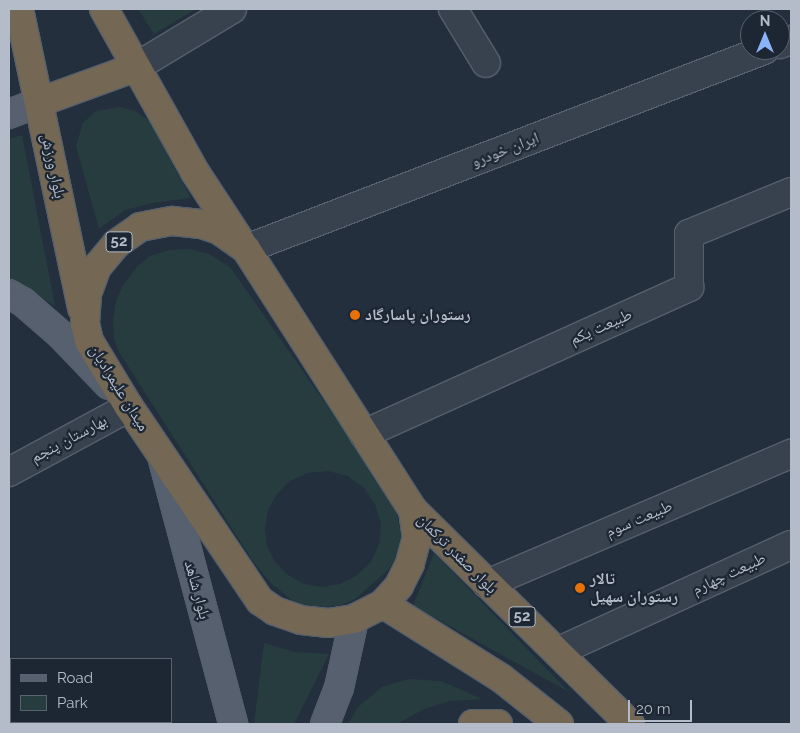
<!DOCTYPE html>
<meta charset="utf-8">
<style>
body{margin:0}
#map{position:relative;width:800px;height:733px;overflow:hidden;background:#242f3e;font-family:Raleway,"Noto Naskh Arabic",sans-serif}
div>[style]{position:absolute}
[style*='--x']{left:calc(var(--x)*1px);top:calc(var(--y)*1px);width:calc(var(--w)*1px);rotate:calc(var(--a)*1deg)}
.green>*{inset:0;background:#263c3f}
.roads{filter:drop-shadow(1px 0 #565f6c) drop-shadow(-1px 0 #565f6c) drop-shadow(0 1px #565f6c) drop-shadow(0 -1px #565f6c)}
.minor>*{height:28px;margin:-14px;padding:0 14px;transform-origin:14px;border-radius:14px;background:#38414e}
.major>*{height:28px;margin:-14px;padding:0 14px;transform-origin:14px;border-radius:14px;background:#56606e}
.highway>*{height:28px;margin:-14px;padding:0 14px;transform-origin:14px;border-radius:14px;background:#746855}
.dots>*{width:14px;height:14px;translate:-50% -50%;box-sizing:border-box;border:2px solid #1d2633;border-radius:50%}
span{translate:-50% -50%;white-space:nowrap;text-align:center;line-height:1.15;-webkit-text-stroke:4.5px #1d2633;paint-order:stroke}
.shield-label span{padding:1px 4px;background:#1d2633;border:1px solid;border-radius:4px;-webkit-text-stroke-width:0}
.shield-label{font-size:15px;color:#b4bcc9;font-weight:700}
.street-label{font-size:16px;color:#b4bcc9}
.poi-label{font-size:16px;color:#b4bcc9;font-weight:700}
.left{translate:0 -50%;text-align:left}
.frame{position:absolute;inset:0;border:10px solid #b4bcc9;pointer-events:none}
.legend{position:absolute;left:10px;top:658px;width:162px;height:65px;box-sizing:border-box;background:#1d2633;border:1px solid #59626f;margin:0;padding:6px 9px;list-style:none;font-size:15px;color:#b4bcc9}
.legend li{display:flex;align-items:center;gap:10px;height:25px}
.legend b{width:25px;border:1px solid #59626f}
.north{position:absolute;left:740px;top:10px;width:50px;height:50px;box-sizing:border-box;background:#1d2633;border:1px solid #59626f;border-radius:50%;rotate:0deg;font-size:14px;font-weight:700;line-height:20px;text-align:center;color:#b4bcc9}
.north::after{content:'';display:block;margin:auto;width:18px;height:22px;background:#8ab4f8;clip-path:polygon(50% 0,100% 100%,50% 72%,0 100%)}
.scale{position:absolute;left:628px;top:700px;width:64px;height:22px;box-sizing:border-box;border:2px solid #b4bcc9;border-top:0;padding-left:6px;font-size:15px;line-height:18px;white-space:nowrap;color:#b4bcc9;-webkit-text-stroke:4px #1d2633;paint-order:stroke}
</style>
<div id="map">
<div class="green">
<div style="clip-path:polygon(138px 9px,196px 9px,154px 34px)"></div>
<div style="clip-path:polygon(120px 107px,135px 111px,149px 120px,191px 198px,153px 203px,125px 210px,99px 229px,76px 146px,83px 123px,96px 111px)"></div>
<div style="clip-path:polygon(22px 135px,55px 306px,9px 280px,9px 139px)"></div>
<div style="clip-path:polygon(evenodd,190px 249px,209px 254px,230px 267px,388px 493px,396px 510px,401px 533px,400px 555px,388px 570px,354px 600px,339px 606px,313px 607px,293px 601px,272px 584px,254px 563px,119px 352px,114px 338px,113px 319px,116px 301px,123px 285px,137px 267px,150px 256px,169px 250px,190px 249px,328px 471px,348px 476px,364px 488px,375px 504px,381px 524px,379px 544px,371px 562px,356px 576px,340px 584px,322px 587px,304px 584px,288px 575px,275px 562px,267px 546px,265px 527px,268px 510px,277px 494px,290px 481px,308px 473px,328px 471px)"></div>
<div style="clip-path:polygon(434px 553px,569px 692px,413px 606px)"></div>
<div style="clip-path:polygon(264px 643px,295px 652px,329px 654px,294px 724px,254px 724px)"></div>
<div style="clip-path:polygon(409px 679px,441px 681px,482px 699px,450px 701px,424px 709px,397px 724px,348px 724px,358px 707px,382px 687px)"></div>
</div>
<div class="roads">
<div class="minor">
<div style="--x:453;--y:9;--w:63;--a:58.6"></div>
<div style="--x:780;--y:44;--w:12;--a:-20"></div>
<div style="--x:136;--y:67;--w:112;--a:-31.1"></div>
<div style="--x:246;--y:249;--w:555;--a:-21.02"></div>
<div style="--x:364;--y:434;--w:357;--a:-24.3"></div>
<div style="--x:689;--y:287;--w:53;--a:-90"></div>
<div style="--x:689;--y:234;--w:110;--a:-22.4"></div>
<div style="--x:9;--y:472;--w:136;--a:-28.4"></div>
<div style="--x:487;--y:584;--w:331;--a:-23.2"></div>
<div style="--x:557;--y:652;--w:257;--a:-24.6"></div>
</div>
<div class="major">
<div style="--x:9;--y:114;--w:33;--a:-21"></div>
<div style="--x:9;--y:294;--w:16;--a:30"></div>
<div style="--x:23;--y:302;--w:50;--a:41"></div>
<div style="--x:61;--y:335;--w:69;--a:46.2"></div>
<div style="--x:163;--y:460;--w:273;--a:75.1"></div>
<div style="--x:325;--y:724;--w:39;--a:-69"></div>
<div style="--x:339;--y:688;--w:71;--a:-77.7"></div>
</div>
<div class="highway">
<div style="--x:19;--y:9;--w:306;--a:78.1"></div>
<div style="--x:104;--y:9;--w:187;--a:60.8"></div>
<div style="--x:195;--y:172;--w:84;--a:56.7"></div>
<div style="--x:40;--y:102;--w:102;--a:-20"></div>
<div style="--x:172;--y:221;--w:29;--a:6"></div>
<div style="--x:201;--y:224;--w:19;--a:18"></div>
<div style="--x:219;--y:230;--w:33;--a:35"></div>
<div style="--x:246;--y:249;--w:310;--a:57.4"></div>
<div style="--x:413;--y:510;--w:27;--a:82"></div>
<div style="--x:417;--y:537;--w:28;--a:105"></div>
<div style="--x:410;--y:564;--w:25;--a:117"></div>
<div style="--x:399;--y:586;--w:24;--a:132"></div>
<div style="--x:383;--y:604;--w:33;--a:153"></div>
<div style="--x:354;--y:619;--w:26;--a:171"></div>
<div style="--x:328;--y:623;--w:27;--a:-174"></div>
<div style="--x:301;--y:620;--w:28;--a:-161"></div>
<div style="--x:275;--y:611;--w:18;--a:-146"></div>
<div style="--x:260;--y:601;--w:234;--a:-124"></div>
<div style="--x:129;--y:407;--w:77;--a:-121.2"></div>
<div style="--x:89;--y:341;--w:18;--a:-103"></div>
<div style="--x:85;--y:323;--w:29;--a:-86"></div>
<div style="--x:87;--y:294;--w:29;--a:-70"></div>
<div style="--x:97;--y:267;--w:30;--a:-50"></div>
<div style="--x:116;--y:244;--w:29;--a:-35"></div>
<div style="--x:140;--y:227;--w:33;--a:-11"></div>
<div style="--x:413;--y:510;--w:305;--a:44.6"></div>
<div style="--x:383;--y:604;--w:139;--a:32.1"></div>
<div style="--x:501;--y:678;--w:74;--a:38.4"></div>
<div style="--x:473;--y:724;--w:25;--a:0"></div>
</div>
</div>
<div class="dots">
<div style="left:355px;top:315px;background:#e8710a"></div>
<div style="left:580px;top:588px;background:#e8710a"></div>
</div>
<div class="shield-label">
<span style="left:119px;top:242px">52</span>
<span style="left:522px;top:617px">52</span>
</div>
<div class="street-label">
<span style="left:505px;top:150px;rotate:-21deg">ایران خودرو</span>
<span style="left:53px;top:166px;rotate:78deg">بلوار ورزش</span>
<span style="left:601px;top:327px;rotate:-24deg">طبیعت یکم</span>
<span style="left:119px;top:388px;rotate:58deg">میدان علیمرادیان</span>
<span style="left:69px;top:439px;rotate:-28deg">بهارستان پنجم</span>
<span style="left:639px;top:519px;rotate:-23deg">طبیعت سوم</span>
<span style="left:457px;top:554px;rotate:45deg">بلوار صفدر ترکمان</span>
<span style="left:729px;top:574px;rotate:-25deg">طبیعت چهارم</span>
<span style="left:197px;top:590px;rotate:75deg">بلوار شاهد</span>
</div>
<div class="poi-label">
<span class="left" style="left:365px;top:315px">رستوران پاسارگاد</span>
<span class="left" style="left:590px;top:588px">تالار<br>رستوران سهیل</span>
</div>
<div class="frame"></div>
<ul class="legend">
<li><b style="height:6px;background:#56606e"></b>Road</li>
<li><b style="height:14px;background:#263c3f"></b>Park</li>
</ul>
<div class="north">N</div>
<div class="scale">20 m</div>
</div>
